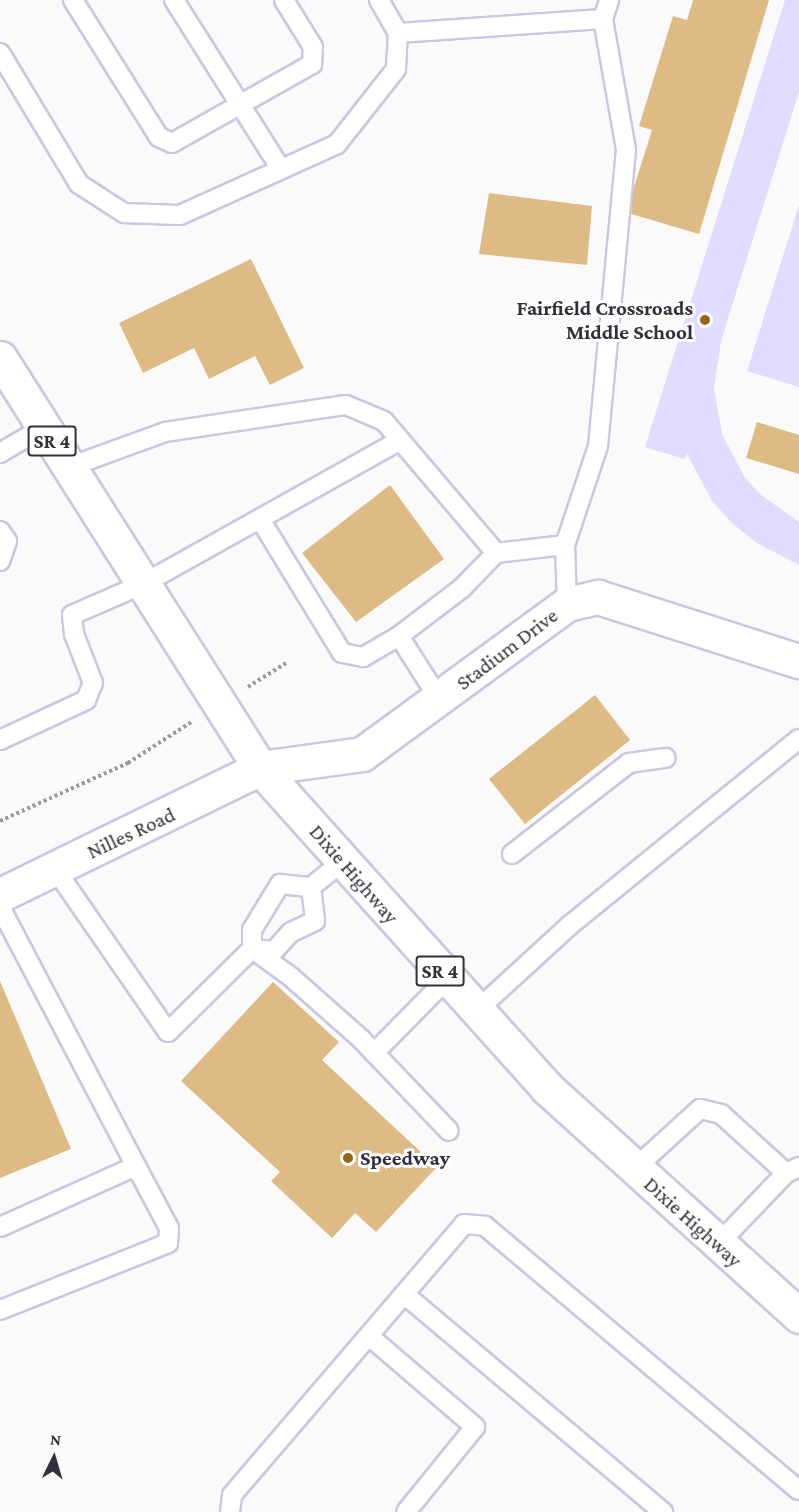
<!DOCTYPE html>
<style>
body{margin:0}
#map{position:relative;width:799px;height:1512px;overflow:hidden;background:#fafafa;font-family:"Crimson Pro",serif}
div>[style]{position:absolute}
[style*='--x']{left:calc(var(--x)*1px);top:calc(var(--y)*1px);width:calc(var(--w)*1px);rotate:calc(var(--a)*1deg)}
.green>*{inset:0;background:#dfdcfe}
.building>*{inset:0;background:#deba84}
.path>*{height:4px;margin-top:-2px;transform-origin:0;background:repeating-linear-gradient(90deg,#99999e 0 3px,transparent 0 6px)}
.roads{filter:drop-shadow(2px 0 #c9c7e2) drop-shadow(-2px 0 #c9c7e2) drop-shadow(0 2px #c9c7e2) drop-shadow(0 -2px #c9c7e2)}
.lane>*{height:18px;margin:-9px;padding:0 9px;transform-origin:9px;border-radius:9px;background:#fff}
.street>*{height:33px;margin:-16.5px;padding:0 16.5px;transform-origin:16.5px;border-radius:16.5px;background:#fff}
.secondary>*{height:33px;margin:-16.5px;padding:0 16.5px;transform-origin:16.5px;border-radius:16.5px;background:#fff}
.primary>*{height:33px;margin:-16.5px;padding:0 16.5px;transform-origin:16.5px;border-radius:16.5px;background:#fff}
.dots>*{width:16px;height:16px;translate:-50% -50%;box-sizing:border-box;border:3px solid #fff;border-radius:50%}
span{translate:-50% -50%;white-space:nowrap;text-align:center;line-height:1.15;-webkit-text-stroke:6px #fff;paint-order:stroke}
.shield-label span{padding:2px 4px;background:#fff;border:2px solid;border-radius:4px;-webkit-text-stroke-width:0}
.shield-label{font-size:20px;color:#302f3a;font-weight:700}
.poi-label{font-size:21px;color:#302f3a;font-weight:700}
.right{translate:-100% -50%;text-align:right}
.left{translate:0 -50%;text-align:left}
.street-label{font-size:21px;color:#302f3a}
.north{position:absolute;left:24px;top:1428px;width:60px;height:60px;-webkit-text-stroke:4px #fff;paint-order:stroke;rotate:5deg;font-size:16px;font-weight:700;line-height:24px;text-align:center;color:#302f3a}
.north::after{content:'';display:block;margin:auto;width:21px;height:27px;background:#302f3a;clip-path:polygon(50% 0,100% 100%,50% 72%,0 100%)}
</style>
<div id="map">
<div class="green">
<div style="clip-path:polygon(785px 0,799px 0,799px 92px,721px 341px,714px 388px,722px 434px,744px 476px,760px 494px,799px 522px,799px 565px,755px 542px,732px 523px,712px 501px,687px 454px,684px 459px,645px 447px)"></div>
<div style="clip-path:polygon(799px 205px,799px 387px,747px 371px)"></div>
</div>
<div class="building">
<div style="clip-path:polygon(693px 0,769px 0,699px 234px,631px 214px,633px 190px,652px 130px,639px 126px,673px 16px,687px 20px)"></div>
<div style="clip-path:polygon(489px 193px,592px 206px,587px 265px,479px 254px)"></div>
<div style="clip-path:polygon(251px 259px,304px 368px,270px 385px,255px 356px,209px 379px,194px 348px,143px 373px,119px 323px)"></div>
<div style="clip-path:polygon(757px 422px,799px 435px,799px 474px,746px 458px)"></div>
<div style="clip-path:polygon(390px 485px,444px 559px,356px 622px,302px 553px)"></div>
<div style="clip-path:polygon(595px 695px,630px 740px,525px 824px,489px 779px)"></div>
<div style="clip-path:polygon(0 981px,71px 1149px,0 1178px)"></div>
<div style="clip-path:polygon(273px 982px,339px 1042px,322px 1060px,437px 1167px,376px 1232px,355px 1213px,332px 1238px,271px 1181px,280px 1172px,181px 1081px)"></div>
</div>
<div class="path">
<div style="--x:248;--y:687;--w:45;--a:-32.3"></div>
<div style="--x:0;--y:821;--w:141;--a:-24.4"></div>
<div style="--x:128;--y:763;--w:77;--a:-32.9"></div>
</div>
<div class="roads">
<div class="lane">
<div style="--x:73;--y:0;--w:162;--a:57.9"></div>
<div style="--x:159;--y:137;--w:14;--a:25"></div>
<div style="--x:172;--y:143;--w:161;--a:-29.4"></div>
<div style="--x:312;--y:64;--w:17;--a:-87"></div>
<div style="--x:313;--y:47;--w:55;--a:-121.7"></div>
<div style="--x:174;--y:0;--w:200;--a:57.7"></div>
<div style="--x:603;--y:19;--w:20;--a:-72"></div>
<div style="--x:398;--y:33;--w:205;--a:-3.9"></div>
<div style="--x:603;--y:19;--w:133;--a:80"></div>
<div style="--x:626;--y:150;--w:297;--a:95.4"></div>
<div style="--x:598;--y:446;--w:104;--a:108.4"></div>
<div style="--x:565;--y:545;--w:59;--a:88.1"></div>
<div style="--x:0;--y:53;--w:153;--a:58.9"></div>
<div style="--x:79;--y:184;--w:54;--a:32.8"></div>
<div style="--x:124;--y:213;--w:56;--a:2"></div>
<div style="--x:180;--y:215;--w:172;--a:-24.3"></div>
<div style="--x:337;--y:144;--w:95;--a:-51.8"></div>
<div style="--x:396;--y:69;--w:36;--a:-87"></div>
<div style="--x:398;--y:33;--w:38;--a:-120"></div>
<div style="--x:0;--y:453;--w:51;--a:-30.6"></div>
<div style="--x:69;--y:467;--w:102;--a:-20"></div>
<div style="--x:165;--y:432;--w:183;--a:-8.5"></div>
<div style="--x:346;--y:405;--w:41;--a:22.8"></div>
<div style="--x:384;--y:421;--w:173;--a:49.7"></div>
<div style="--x:496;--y:553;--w:49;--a:134.2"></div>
<div style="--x:462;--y:588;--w:79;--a:142.7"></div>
<div style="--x:399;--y:636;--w:42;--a:149.7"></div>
<div style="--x:363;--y:657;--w:21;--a:-169"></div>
<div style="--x:342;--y:653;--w:157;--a:-121.5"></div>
<div style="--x:0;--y:531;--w:12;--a:55"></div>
<div style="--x:7;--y:541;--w:21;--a:109"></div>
<div style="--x:496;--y:553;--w:69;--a:-6.6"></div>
<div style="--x:399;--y:636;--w:76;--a:57.4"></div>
<div style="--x:0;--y:740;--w:95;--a:-24.9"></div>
<div style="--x:86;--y:700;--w:18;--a:-68"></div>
<div style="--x:93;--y:683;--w:53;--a:-111.2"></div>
<div style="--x:74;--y:634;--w:19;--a:-96"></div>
<div style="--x:72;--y:615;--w:77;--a:-23.6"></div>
<div style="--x:143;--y:584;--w:293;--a:-29.2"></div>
<div style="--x:512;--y:854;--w:148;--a:-37.9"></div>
<div style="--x:629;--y:763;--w:37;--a:-8"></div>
<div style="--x:55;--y:869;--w:198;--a:55.3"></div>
<div style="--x:168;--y:1032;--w:118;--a:-44.7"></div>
<div style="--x:252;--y:949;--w:19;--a:-90"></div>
<div style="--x:252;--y:930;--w:54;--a:-58.7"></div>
<div style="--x:280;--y:884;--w:31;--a:6"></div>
<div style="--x:311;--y:887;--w:34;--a:83"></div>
<div style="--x:315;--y:921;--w:26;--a:155"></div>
<div style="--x:291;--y:932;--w:25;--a:132"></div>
<div style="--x:274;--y:951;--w:22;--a:-175"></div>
<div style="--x:311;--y:887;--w:41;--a:-39.1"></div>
<div style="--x:0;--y:907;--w:293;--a:62.3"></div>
<div style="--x:136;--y:1166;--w:149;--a:155.8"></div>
<div style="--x:254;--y:950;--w:46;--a:36.1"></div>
<div style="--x:291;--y:977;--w:94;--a:41.5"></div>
<div style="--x:361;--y:1039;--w:127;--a:46.3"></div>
<div style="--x:475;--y:1012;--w:129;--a:-42.5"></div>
<div style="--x:570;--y:925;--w:295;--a:-39.1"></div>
<div style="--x:374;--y:1053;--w:104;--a:-45.4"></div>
<div style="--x:634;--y:1169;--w:89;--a:-42.3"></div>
<div style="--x:700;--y:1109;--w:22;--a:13"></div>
<div style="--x:721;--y:1114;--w:88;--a:42.2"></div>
<div style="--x:718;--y:1244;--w:98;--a:-46.2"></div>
<div style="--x:786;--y:1173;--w:14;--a:-25"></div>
<div style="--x:404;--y:1294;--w:339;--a:40.1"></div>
<div style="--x:0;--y:1310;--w:181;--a:-21.7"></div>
<div style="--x:168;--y:1243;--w:15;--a:-86"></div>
<div style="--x:169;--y:1228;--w:70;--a:-118"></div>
<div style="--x:369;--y:1336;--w:140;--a:40.6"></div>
<div style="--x:475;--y:1427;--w:109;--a:129.1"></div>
<div style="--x:230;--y:1512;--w:17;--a:-83"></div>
<div style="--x:232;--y:1495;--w:357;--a:-49.4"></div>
<div style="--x:464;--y:1224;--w:21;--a:5"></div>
<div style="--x:485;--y:1226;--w:410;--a:40.1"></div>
</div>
<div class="street">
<div style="--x:260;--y:768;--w:103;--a:-7.8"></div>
<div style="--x:362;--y:754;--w:254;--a:-36.2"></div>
<div style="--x:567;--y:604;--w:32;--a:-13"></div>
<div style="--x:598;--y:597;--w:211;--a:17.7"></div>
</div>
<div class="secondary">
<div style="--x:0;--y:895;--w:289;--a:-26"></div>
</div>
<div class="primary">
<div style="--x:0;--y:358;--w:485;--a:57.6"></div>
<div style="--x:260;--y:768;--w:430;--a:48.1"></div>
<div style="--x:547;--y:1088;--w:340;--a:42.1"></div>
</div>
</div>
<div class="dots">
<div style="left:705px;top:320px;background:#956815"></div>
<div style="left:348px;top:1158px;background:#956815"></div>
</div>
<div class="shield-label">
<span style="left:52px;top:441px">SR 4</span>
<span style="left:440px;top:971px">SR 4</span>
</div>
<div class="poi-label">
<span class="right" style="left:693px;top:320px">Fairfield Crossroads<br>Middle School</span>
<span class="left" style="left:360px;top:1158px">Speedway</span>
</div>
<div class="street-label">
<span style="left:507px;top:649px;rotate:-37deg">Stadium Drive</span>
<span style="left:131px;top:833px;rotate:-25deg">Nilles Road</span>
<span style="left:354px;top:874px;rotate:49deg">Dixie Highway</span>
<span style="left:693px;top:1222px;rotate:42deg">Dixie Highway</span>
</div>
<div class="north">N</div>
</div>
